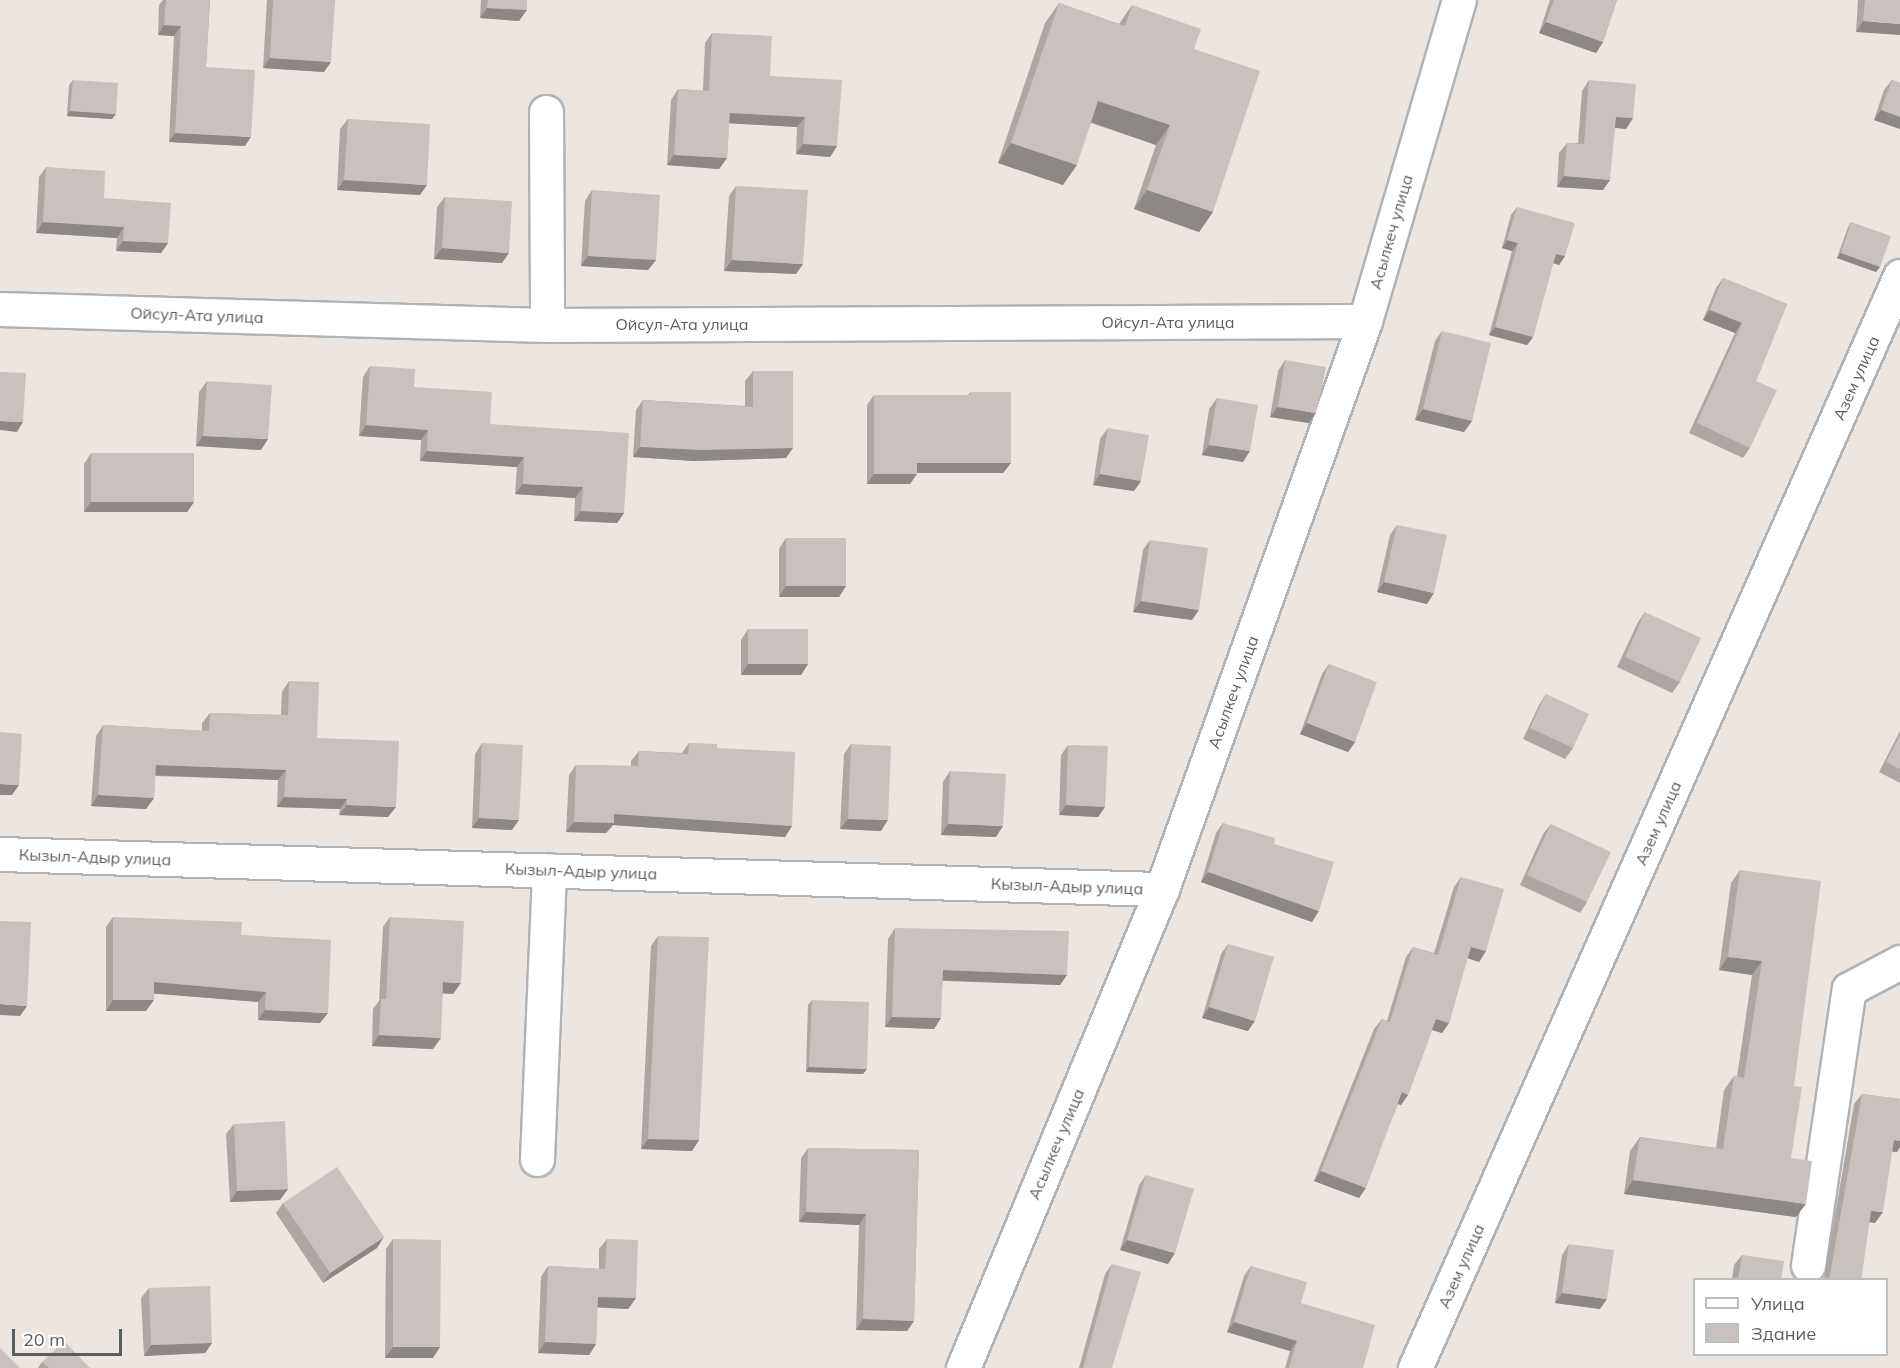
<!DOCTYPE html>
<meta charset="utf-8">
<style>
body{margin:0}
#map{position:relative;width:1900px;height:1368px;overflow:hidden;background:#ede5df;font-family:Mulish,sans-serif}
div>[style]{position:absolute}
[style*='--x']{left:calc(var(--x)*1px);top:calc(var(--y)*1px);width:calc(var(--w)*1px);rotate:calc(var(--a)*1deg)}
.roads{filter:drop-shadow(2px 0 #adb3b6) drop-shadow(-2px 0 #adb3b6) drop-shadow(0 2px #adb3b6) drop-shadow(0 -2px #adb3b6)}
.minor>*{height:33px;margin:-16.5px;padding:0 16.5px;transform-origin:16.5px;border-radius:16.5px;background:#fff}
.wall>*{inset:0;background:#ada6a3}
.shaded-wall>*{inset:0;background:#8d8785}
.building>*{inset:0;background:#c9c1be}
span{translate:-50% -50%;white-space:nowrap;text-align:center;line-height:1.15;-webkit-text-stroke:4.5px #fff;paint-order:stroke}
.street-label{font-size:16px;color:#585f61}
.legend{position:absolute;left:1693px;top:1278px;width:195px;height:78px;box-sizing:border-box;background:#fff;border:2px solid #bcbfc0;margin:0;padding:8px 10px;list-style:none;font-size:18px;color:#585f61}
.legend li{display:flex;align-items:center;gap:12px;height:30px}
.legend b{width:30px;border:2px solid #bcbfc0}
.scale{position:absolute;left:12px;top:1329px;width:110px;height:27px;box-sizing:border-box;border:3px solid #585f61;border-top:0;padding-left:8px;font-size:18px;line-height:21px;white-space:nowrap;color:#585f61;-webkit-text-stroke:4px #fff;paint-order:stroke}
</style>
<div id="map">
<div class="roads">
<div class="minor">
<div style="--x:546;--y:112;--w:213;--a:89.7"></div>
<div style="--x:0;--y:309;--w:547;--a:1.68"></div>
<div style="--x:547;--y:325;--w:818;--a:-0.28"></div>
<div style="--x:0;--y:854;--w:1163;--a:1.73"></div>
<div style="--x:537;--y:1159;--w:289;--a:-87.6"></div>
<div style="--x:1808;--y:1265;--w:279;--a:-81.6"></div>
<div style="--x:1849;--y:989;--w:58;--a:-27.9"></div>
<div style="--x:963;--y:1368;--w:519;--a:-67.44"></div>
<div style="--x:1162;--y:889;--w:603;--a:-70.33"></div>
<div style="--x:1365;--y:321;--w:334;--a:-73.7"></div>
<div style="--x:1415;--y:1368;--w:1195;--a:-66.05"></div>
</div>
</div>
<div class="wall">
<div style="clip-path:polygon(163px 0,210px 0,206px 67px,245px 146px,169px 142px,174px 36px,158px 35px,159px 5px)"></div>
<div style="clip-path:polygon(267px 0,335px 0,324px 72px,263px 68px)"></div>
<div style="clip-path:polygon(481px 0,527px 0,519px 21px,480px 18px)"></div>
<div style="clip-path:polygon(1550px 0,1617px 0,1603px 42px,1596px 53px,1539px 33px)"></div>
<div style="clip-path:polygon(1858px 0,1900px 0,1856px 32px)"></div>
<div style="clip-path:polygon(1059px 3px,1119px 24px,1132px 5px,1194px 49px,1213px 212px,1199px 232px,1134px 209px,1156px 145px,1091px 123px,1063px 185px,998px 163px,1045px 23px)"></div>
<div style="clip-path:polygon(712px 33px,770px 76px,837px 146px,830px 157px,796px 154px,797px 127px,729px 123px,727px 158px,719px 169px,667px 165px,671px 100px,678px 89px,703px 91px,705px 43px)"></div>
<div style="clip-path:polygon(73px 80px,112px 119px,67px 116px,69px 85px)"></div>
<div style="clip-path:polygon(1589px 80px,1633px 118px,1626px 129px,1615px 128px,1603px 190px,1557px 187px,1559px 153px,1567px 143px,1578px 143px,1582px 91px)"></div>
<div style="clip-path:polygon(1892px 80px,1900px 83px,1900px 129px,1874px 120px,1884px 90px)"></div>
<div style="clip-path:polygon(348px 119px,420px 195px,337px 190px,340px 129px)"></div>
<div style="clip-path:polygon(46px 167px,104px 198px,168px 243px,161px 253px,116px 251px,117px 238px,36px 233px,39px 177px)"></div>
<div style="clip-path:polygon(736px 186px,796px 274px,724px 271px,729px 196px)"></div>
<div style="clip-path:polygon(592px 190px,656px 260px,648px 270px,581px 266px,585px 201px)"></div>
<div style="clip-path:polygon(445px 197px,502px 263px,434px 259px,437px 207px)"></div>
<div style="clip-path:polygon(1517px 207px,1565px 256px,1559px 265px,1553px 263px,1533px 337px,1527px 345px,1489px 335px,1512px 251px,1502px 248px,1511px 215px)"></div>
<div style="clip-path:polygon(1851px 222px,1880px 267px,1876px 272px,1837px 258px,1848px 227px)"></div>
<div style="clip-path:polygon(1723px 278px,1787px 304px,1756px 381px,1750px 448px,1743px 458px,1689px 433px,1735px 333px,1703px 320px,1716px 288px)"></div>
<div style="clip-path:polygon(1442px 331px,1472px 421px,1464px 432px,1415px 420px,1435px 341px)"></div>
<div style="clip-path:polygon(1285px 360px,1309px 423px,1270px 417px,1278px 371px)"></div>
<div style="clip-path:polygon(370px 366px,490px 424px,624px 513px,617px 523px,574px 521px,575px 498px,515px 494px,517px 467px,420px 461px,421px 440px,359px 436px,363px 377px)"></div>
<div style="clip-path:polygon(753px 371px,786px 458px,694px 461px,633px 457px,636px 410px,643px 400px,745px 406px,745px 381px)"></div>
<div style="clip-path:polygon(207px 381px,261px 450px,196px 446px,199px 392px)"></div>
<div style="clip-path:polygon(970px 392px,1011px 463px,1003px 473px,917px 473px,910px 484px,867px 484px,867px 405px,874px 395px,968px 395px)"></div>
<div style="clip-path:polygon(1217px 398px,1243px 462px,1202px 455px,1209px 409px)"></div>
<div style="clip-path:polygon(1108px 428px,1141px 481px,1134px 491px,1093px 485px,1100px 439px)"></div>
<div style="clip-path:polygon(91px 453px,194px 502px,187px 512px,84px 512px,84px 464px)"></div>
<div style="clip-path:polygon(1397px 525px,1427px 604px,1377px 592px,1390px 535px)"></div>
<div style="clip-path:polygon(786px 538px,846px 586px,839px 597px,779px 597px,779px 549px)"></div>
<div style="clip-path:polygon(1150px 540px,1192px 620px,1133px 612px,1143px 550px)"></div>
<div style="clip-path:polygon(1645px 612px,1680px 682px,1672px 693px,1617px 667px,1638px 622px)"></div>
<div style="clip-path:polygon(748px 629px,808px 664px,801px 675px,741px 675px,741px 640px)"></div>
<div style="clip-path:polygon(1329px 664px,1355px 742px,1348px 752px,1300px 734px,1322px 674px)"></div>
<div style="clip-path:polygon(289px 681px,317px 738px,388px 817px,339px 815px,340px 809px,277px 807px,278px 780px,155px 776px,154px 798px,146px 809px,91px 806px,96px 736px,103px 725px,202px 731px,202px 723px,210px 713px,281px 715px,282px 692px)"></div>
<div style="clip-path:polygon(1546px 694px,1573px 748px,1565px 759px,1523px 739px,1539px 705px)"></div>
<div style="clip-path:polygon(1900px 731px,1900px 783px,1879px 772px)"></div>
<div style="clip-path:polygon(482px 743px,512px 830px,472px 828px,475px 754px)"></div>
<div style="clip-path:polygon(689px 743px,717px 748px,792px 826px,785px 837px,613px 825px,606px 833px,566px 832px,569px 775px,576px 765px,631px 766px,631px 761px,639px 751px,682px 753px)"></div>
<div style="clip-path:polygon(851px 744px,881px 831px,840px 829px,844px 754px)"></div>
<div style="clip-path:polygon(1068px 745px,1105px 807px,1098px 817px,1059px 815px,1061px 755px)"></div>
<div style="clip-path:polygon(950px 771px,996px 837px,941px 835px,943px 782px)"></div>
<div style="clip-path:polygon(1223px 823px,1274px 844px,1312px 922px,1201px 882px,1216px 833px)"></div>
<div style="clip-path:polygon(1551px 824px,1587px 902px,1580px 913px,1520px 885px,1543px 834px)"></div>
<div style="clip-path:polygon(1740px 870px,1794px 1086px,1791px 1158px,1796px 1217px,1624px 1194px,1630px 1151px,1640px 1137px,1716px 1148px,1724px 1090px,1734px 1076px,1737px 1077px,1752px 975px,1719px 970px,1731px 883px)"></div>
<div style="clip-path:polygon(1461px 877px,1486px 951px,1479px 962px,1467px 958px,1449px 1023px,1442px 1033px,1432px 1030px,1408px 1095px,1401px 1105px,1398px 1104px,1359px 1198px,1314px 1181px,1374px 1029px,1382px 1019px,1387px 1021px,1406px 957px,1413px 947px,1434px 953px,1454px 887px)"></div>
<div style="clip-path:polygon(113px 917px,241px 935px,320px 1023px,258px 1020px,258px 1002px,154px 993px,146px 1011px,106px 1011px,106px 927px)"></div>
<div style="clip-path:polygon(390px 917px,453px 994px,443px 993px,433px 1049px,372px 1046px,373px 1009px,379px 1001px,383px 927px)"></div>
<div style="clip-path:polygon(895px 928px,1067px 975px,1060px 985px,943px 981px,934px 1029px,885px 1027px,888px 939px)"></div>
<div style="clip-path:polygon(658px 936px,699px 1140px,692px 1151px,641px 1149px,651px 946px)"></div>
<div style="clip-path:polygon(1228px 944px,1248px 1031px,1202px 1018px,1221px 954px)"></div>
<div style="clip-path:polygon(812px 1000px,863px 1074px,806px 1072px,808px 1005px)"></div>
<div style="clip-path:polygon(1862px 1094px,1900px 1099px,1900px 1147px,1897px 1152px,1892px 1151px,1875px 1223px,1869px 1222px,1861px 1280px,1824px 1280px,1854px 1104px)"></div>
<div style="clip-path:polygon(234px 1124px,280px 1200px,230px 1202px,226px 1134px)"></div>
<div style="clip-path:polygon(808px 1148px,919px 1150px,914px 1321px,907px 1331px,856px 1330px,859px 1225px,799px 1222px,801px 1158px)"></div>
<div style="clip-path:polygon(1146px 1175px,1168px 1264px,1120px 1250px,1139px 1185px)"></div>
<div style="clip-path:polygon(283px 1203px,377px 1248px,323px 1283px,276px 1213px)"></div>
<div style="clip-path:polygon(393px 1239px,433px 1358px,385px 1358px,386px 1249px)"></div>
<div style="clip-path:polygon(607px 1239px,636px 1298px,628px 1309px,597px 1307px,596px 1344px,589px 1355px,538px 1353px,541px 1277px,548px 1266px,599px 1269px,599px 1249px)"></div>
<div style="clip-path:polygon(1569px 1244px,1600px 1309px,1555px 1303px,1562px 1255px)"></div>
<div style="clip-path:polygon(1742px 1255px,1781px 1280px,1732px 1280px,1734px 1265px)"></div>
<div style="clip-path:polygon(1112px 1264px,1112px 1368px,1079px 1368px,1105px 1274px)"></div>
<div style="clip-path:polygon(1251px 1266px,1301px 1303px,1363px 1368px,1285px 1368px,1290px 1351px,1227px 1332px,1244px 1276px)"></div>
<div style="clip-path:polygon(149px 1288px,212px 1343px,205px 1353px,144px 1356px,141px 1298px)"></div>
<div style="clip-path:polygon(42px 1362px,90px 1368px,38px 1368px)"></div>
</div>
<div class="shaded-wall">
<div style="clip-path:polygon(487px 8px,527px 10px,519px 21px,480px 18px)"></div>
<div style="clip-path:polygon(1863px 21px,1900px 24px,1900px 35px,1856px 32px)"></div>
<div style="clip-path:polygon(1546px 22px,1603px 42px,1596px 53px,1539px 33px)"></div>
<div style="clip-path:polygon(164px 25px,181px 26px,174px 36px,158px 35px)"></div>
<div style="clip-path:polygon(270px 58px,331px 62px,324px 72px,263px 68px)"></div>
<div style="clip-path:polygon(1098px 101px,1170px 125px,1156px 145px,1085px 120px)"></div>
<div style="clip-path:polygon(1881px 110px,1900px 117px,1900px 129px,1874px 120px)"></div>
<div style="clip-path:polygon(70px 111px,116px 114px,112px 119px,67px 116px)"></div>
<div style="clip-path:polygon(730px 113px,805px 117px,797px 127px,723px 123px)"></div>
<div style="clip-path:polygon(1616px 117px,1633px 118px,1626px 129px,1609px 127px)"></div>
<div style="clip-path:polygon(175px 133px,251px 137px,245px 146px,169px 142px)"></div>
<div style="clip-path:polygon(1011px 143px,1077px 165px,1063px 185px,998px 163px)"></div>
<div style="clip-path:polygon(803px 144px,837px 146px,830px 157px,796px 154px)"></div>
<div style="clip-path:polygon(674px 155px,727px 158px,719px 169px,667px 165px)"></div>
<div style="clip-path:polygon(1564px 176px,1610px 180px,1603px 190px,1557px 187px)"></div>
<div style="clip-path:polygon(344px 180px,427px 185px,420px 195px,337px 190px)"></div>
<div style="clip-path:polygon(1147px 190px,1213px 212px,1199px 232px,1134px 209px)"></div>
<div style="clip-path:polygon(43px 222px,124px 227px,117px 238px,36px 233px)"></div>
<div style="clip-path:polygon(1507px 240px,1518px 243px,1512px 251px,1502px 248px)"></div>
<div style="clip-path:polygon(123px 241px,168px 243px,161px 253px,116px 251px)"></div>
<div style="clip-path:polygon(442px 248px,509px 253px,502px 263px,434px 259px)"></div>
<div style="clip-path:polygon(1841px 253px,1880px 267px,1876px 272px,1837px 258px)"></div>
<div style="clip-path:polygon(1556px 254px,1565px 256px,1559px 265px,1550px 262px)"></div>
<div style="clip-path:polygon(588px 256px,656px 260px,648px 270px,581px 266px)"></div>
<div style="clip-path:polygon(732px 260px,803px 264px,796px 274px,724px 271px)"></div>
<div style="clip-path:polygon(1710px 310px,1742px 323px,1735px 333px,1703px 320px)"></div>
<div style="clip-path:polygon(1495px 327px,1533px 337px,1527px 345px,1489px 335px)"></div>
<div style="clip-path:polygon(1278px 407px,1316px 413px,1309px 423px,1270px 417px)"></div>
<div style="clip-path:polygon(1423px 409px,1472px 421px,1464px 432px,1415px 420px)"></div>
<div style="clip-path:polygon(0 421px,23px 422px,17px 432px,0 430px)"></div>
<div style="clip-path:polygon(366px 425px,428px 430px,421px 440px,359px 436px)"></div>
<div style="clip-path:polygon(203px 436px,268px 439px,261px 450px,196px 446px)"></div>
<div style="clip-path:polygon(1209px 445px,1250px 451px,1243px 462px,1202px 455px)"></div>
<div style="clip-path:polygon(640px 447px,793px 448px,786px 458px,694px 461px,633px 457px)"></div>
<div style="clip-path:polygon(427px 451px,524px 457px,517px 467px,420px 461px)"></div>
<div style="clip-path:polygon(917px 463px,1011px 463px,1003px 473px,910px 473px)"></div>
<div style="clip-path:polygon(874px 474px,917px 474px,910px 484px,867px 484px)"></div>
<div style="clip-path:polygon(1100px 474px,1141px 481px,1134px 491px,1093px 485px)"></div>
<div style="clip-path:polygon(523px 484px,583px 487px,575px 498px,515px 494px)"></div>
<div style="clip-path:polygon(91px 502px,194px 502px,187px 512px,84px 512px)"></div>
<div style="clip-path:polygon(581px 511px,624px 513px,617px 523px,574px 521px)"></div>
<div style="clip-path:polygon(1384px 582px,1434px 593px,1427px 604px,1377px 592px)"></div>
<div style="clip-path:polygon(786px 586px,846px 586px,839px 597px,779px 597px)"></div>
<div style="clip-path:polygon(1141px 601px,1199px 610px,1192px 620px,1133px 612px)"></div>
<div style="clip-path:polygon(748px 664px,808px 664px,801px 675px,741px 675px)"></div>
<div style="clip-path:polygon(1307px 723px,1355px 742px,1348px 752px,1300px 734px)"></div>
<div style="clip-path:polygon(156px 765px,286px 770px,278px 780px,148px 775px)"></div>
<div style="clip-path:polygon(0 784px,19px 785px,12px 795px,0 795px)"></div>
<div style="clip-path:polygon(98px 795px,154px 798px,146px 809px,91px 806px)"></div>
<div style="clip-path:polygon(284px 797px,347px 799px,340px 809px,277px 807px)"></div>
<div style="clip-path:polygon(347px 805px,396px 807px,388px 817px,339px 815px)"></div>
<div style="clip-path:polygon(1066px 805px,1105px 807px,1098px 817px,1059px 815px)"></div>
<div style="clip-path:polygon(614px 814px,792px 826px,785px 837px,613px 825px,606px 833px,566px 832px,574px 822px)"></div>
<div style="clip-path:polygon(479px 818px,519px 820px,512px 830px,472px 828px)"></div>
<div style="clip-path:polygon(848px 819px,888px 820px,881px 831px,840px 829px)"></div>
<div style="clip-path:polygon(948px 824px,1003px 826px,996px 837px,941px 835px)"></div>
<div style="clip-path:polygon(1208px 872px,1319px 911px,1312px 922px,1201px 882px)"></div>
<div style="clip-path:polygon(1471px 947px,1486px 951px,1479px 962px,1464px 957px)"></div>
<div style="clip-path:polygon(1728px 957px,1762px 961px,1752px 975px,1719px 970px)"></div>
<div style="clip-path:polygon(943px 970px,1067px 975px,1060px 985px,936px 980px)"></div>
<div style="clip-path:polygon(154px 982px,266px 992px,258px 1002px,146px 993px)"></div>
<div style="clip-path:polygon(443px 982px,461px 983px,453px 994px,436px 993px)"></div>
<div style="clip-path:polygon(113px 1000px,154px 1000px,146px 1011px,106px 1011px)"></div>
<div style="clip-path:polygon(0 1004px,27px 1006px,20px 1016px,0 1015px)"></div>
<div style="clip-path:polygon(1209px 1007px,1255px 1021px,1248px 1031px,1202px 1018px)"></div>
<div style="clip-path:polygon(265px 1010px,328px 1013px,320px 1023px,258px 1020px)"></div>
<div style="clip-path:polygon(892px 1017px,941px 1018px,934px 1029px,885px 1027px)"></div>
<div style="clip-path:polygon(1436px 1019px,1449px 1023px,1442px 1033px,1429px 1029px)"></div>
<div style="clip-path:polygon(379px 1035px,441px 1038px,433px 1049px,372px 1046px)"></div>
<div style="clip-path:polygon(809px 1067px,867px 1069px,863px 1074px,806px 1072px)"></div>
<div style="clip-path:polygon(1402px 1092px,1408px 1095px,1401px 1105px,1395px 1103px)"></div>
<div style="clip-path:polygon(648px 1139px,699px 1140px,692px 1151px,641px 1149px)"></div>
<div style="clip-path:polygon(1894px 1140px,1900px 1141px,1900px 1147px,1897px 1152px,1886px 1151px)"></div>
<div style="clip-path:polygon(1321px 1171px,1366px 1188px,1359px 1198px,1314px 1181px)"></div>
<div style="clip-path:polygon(1633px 1180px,1806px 1204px,1796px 1217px,1624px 1194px)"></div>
<div style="clip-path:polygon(288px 1189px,280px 1200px,230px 1202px,237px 1191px)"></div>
<div style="clip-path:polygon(1871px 1211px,1883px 1212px,1875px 1223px,1864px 1221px)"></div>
<div style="clip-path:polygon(806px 1212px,866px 1214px,859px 1225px,799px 1222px)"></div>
<div style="clip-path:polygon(384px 1237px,377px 1248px,323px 1283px,330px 1273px)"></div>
<div style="clip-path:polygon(1127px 1240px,1175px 1253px,1168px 1264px,1120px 1250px)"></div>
<div style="clip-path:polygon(1562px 1293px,1607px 1299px,1600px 1309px,1555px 1303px)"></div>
<div style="clip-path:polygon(598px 1297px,636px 1298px,628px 1309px,590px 1307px)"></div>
<div style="clip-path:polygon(863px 1319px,914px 1321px,907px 1331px,856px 1330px)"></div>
<div style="clip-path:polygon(1234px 1322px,1297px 1341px,1290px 1351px,1227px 1332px)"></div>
<div style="clip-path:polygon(545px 1342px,596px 1344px,589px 1355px,538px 1353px)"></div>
<div style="clip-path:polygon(212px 1343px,205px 1353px,144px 1356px,151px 1345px)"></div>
<div style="clip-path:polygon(393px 1347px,440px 1347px,433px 1358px,385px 1358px)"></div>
</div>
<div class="building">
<div style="clip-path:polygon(166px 0,210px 0,206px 67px,255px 70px,251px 137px,175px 133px,181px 26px,164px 25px)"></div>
<div style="clip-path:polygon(273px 0,335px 0,331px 62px,270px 58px)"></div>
<div style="clip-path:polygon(488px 0,527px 0,527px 10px,487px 8px)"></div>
<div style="clip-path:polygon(1554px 0,1617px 0,1603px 42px,1546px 22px)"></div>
<div style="clip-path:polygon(1865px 0,1900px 0,1900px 24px,1863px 21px)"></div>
<div style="clip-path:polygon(1059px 3px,1125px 26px,1132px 5px,1201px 29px,1194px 49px,1260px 71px,1213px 212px,1147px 190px,1170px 125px,1098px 101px,1077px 165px,1011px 143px)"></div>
<div style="clip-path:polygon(712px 33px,772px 36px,770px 76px,842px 80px,837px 146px,803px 144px,805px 117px,730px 113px,727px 158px,674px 155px,678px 89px,709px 91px)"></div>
<div style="clip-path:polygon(73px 80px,118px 83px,116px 114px,70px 111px)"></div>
<div style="clip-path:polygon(1589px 80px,1636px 84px,1633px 118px,1616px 117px,1610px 180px,1564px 176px,1567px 143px,1584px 144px)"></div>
<div style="clip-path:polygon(1892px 80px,1900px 83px,1900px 117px,1881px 110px)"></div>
<div style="clip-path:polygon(348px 119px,430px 124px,427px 185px,344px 180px)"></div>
<div style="clip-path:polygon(46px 167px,105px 171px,104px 198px,171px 203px,168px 243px,123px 241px,124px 227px,43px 222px)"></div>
<div style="clip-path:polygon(736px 186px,808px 190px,803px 264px,732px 260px)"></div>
<div style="clip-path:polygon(592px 190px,660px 195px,656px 260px,588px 256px)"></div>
<div style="clip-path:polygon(445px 197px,512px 201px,509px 253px,442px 248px)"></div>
<div style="clip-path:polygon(1517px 207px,1575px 223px,1565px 256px,1556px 254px,1533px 337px,1495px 327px,1518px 243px,1507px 240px)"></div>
<div style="clip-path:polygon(1851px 222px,1891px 236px,1880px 267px,1841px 253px)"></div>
<div style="clip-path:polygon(1723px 278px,1787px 304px,1756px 381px,1777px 390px,1750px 448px,1697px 423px,1742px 323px,1710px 310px)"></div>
<div style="clip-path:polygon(1442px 331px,1491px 343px,1472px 421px,1423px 409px)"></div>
<div style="clip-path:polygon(1285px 360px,1326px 367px,1316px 413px,1278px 407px)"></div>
<div style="clip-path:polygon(370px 366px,415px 369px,414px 387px,492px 392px,490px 424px,629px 433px,624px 513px,581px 511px,583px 487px,523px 484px,524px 457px,427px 451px,428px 430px,366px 425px)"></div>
<div style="clip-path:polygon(753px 371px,793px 371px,793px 448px,701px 450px,640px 447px,643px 400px,753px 407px)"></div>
<div style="clip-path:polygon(0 372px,26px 373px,23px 422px,0 421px)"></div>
<div style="clip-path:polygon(207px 381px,272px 385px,268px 439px,203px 436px)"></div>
<div style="clip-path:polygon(970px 392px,1011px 392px,1011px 463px,917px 463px,917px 474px,874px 474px,874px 395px,970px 395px)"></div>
<div style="clip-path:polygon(1217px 398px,1258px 405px,1250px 451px,1209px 445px)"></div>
<div style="clip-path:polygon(1108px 428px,1149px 435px,1141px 481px,1100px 474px)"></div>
<div style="clip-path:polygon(91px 453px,194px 453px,194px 502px,91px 502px)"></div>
<div style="clip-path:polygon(1397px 525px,1447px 535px,1434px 593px,1384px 582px)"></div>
<div style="clip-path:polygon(786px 538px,846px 538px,846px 586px,786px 586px)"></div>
<div style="clip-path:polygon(1150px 540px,1208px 548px,1199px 610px,1141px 601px)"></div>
<div style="clip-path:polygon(1645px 612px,1701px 638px,1680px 682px,1625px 657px)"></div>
<div style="clip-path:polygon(748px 629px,808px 629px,808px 664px,748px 664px)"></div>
<div style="clip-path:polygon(1329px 664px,1377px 682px,1355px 742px,1307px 723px)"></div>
<div style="clip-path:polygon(289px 681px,319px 682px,317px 738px,399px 741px,396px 807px,347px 805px,347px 799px,284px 797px,286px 770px,156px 765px,154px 798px,98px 795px,103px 725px,209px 731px,210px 713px,288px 715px)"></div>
<div style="clip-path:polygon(1546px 694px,1589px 714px,1573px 748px,1530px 728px)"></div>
<div style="clip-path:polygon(0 732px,22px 734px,19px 785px,0 784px)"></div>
<div style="clip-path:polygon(1900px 735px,1900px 769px,1886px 762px)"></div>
<div style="clip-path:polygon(482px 743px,523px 745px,519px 820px,479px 818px)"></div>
<div style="clip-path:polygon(689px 743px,717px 744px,717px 748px,795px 752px,792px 826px,614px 814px,614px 823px,574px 822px,576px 765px,638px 766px,639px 751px,688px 754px)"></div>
<div style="clip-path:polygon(851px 744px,891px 746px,888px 820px,848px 819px)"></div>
<div style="clip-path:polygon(1068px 745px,1108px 746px,1105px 807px,1066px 805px)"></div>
<div style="clip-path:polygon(950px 771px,1006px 774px,1003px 826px,948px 824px)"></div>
<div style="clip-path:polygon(1223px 823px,1275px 838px,1274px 844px,1334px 862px,1319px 911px,1208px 872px)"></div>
<div style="clip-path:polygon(1551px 824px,1611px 852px,1587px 902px,1527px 875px)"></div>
<div style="clip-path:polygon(1740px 870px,1821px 881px,1794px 1086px,1802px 1087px,1791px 1158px,1812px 1161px,1806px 1204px,1633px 1180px,1640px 1137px,1723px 1149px,1734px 1076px,1744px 1078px,1762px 961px,1728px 957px)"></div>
<div style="clip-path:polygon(1461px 877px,1504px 889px,1486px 951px,1471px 947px,1449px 1023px,1436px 1019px,1408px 1095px,1402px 1092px,1366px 1188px,1321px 1171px,1382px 1019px,1390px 1022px,1413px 947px,1438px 955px)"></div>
<div style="clip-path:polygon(113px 917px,242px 922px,241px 935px,331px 940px,328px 1013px,265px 1010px,266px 992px,154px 982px,154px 1000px,113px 1000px)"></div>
<div style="clip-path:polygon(390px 917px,464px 921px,461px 983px,443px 982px,441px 1038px,379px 1035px,381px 999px,386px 999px)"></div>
<div style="clip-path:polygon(0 921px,31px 922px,27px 1006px,0 1004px)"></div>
<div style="clip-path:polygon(895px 928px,1069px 931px,1067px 975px,943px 970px,941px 1018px,892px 1017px)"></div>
<div style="clip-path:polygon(658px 936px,709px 937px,699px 1140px,648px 1139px)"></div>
<div style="clip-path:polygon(1228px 944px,1274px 957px,1255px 1021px,1209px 1007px)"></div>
<div style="clip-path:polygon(812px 1000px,869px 1002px,867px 1069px,809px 1067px)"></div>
<div style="clip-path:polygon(1862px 1094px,1900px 1099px,1900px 1141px,1894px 1140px,1883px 1212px,1871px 1211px,1861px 1280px,1829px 1280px)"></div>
<div style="clip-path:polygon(285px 1121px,288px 1189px,237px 1191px,234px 1124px)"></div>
<div style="clip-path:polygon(808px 1148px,919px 1150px,914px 1321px,863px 1319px,866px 1214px,806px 1212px)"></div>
<div style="clip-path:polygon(337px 1167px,384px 1237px,330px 1273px,283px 1203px)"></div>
<div style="clip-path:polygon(1146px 1175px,1194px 1189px,1175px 1253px,1127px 1240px)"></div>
<div style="clip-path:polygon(393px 1239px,441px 1240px,440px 1347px,393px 1347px)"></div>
<div style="clip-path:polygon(607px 1239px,638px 1240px,636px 1298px,598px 1297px,596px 1344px,545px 1342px,548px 1266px,605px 1269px)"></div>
<div style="clip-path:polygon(1569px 1244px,1614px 1250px,1607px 1299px,1562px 1293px)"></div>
<div style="clip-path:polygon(1742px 1255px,1784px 1261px,1781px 1280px,1738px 1280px)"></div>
<div style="clip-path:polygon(1112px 1264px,1141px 1272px,1112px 1368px,1083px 1368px)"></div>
<div style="clip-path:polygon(1251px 1266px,1307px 1282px,1301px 1303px,1375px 1325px,1363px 1368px,1289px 1368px,1297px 1341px,1234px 1322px)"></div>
<div style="clip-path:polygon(210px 1286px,212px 1343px,151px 1345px,149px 1288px)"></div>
<div style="clip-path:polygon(64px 1341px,90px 1368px,49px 1368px,42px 1362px)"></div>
<div style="clip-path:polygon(0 1348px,20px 1368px,0 1368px)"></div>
</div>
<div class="street-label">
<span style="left:1391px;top:232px;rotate:-74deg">Асылкеч улица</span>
<span style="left:197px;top:315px;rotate:2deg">Ойсул-Ата улица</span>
<span style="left:1168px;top:322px">Ойсул-Ата улица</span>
<span style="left:682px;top:324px">Ойсул-Ата улица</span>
<span style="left:1856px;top:378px;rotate:-66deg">Азем улица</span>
<span style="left:1233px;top:692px;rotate:-70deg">Асылкеч улица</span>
<span style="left:1658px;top:823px;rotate:-66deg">Азем улица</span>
<span style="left:95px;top:857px;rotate:2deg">Кызыл-Адыр улица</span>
<span style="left:581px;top:871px;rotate:2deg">Кызыл-Адыр улица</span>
<span style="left:1067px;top:886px;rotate:2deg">Кызыл-Адыр улица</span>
<span style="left:1056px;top:1144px;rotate:-67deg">Асылкеч улица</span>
<span style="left:1461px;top:1266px;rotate:-66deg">Азем улица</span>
</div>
<ul class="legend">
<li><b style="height:8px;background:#fff"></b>Улица</li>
<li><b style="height:16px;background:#c9c1be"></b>Здание</li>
</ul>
<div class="scale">20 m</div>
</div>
